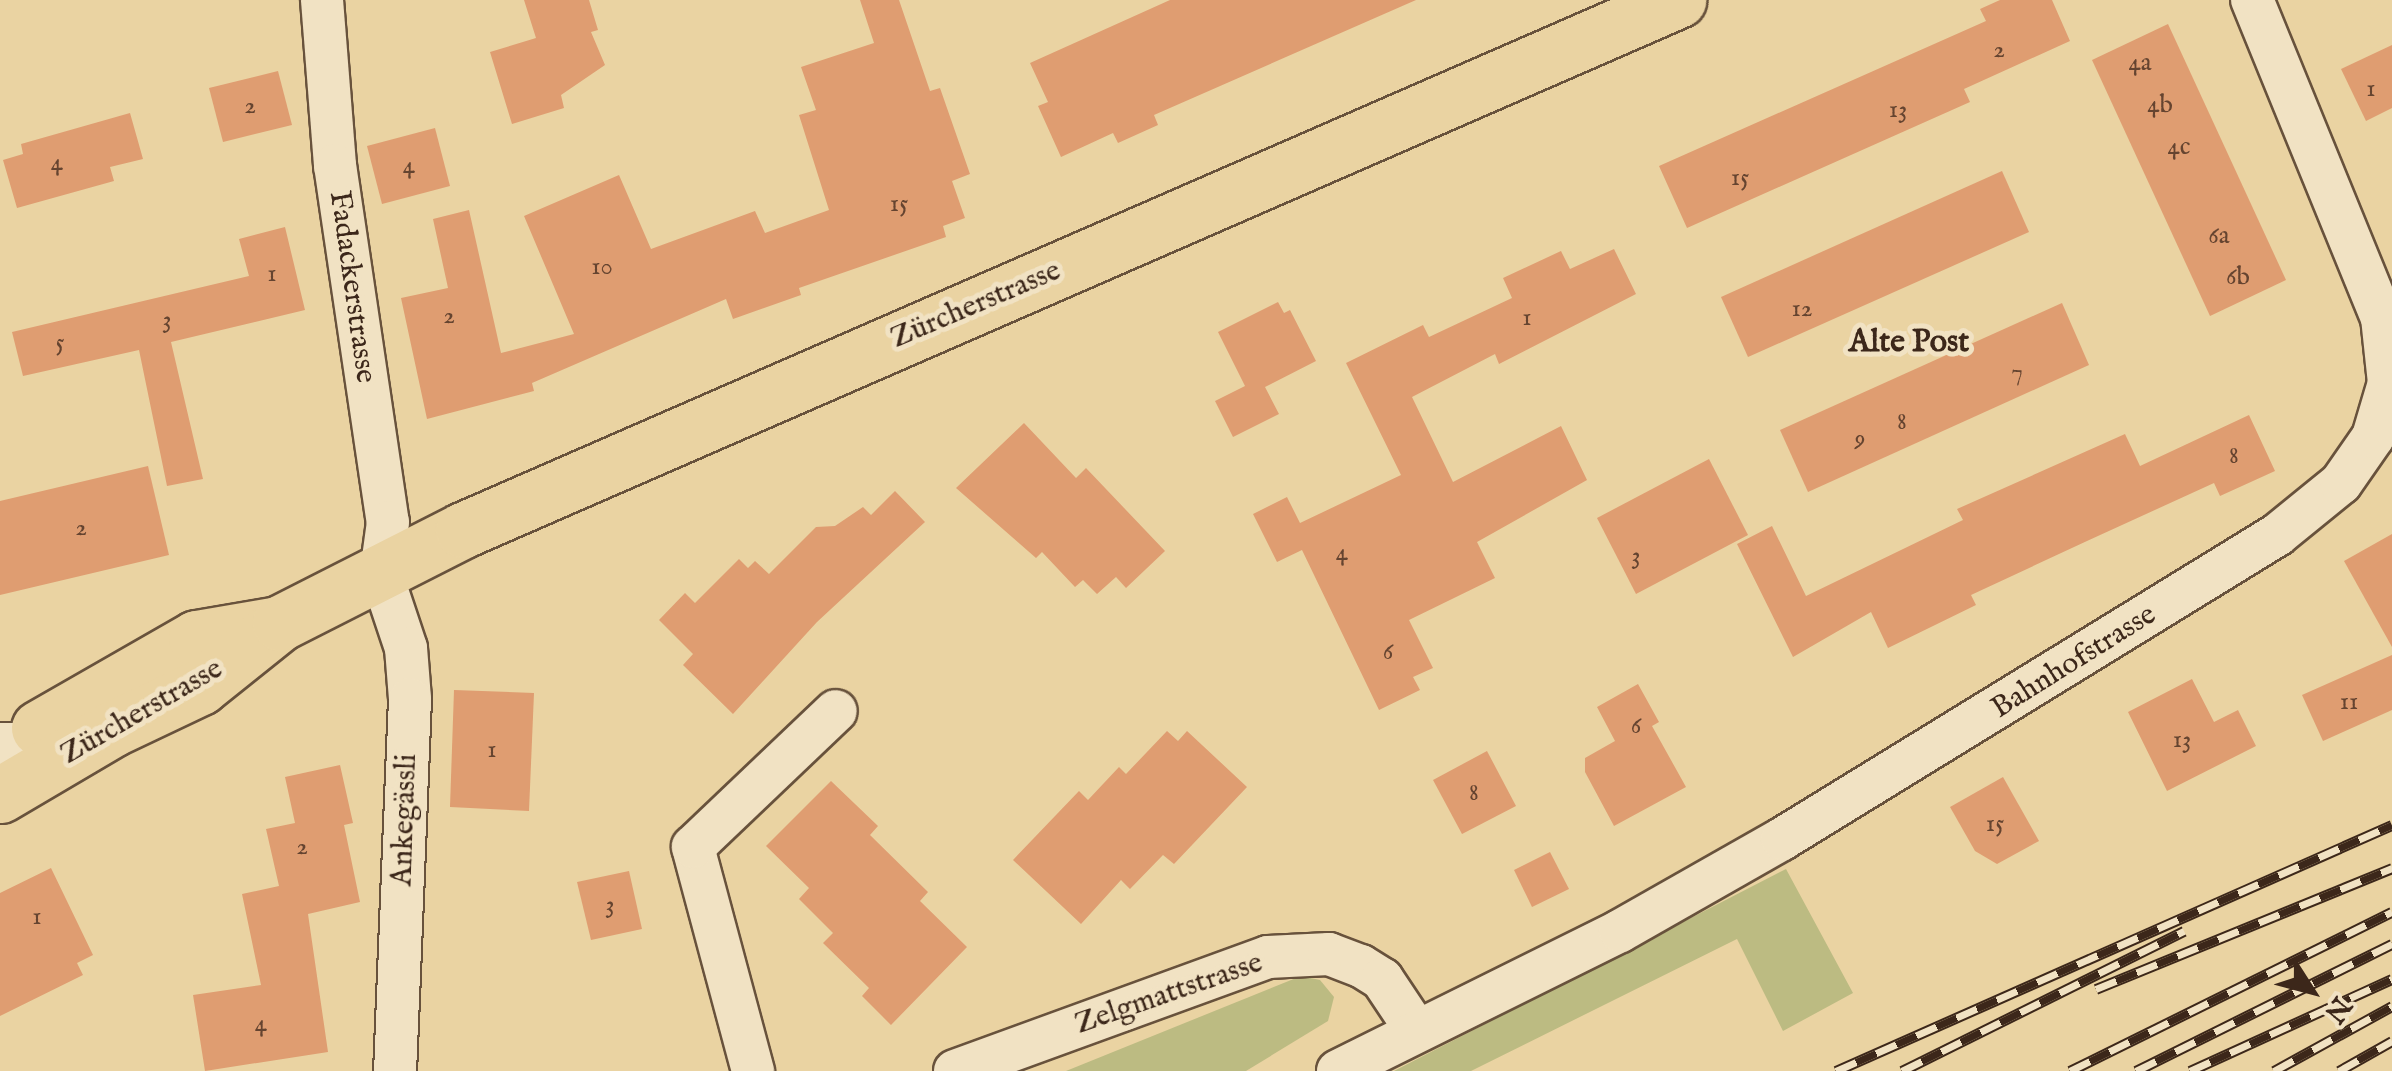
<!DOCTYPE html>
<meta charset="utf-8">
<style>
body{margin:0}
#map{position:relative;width:2392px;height:1071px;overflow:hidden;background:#ead3a2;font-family:"IM FELL English",serif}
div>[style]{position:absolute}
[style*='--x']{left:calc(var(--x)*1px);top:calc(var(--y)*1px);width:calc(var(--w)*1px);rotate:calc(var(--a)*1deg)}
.green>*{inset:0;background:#bcbb82}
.building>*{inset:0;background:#df9d71}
.roads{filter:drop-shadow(2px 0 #68523c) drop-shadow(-2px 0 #68523c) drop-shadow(0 2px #68523c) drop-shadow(0 -2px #68523c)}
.street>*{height:42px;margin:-21px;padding:0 21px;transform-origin:21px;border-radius:21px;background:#f1e2c3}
.primary>*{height:55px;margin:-27.5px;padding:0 27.5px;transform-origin:27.5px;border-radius:27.5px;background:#ead3a2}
.rail>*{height:11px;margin-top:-5.5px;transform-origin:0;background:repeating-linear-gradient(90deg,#f1e2c3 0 22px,#3c271a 0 44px);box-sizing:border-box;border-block:2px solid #3c271a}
span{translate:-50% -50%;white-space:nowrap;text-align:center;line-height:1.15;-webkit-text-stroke:10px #f1e2c3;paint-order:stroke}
.number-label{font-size:25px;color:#654430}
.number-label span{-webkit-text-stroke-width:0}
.street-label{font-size:30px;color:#3c271a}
.neighbourhood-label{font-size:32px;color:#3c271a;font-weight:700}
.north{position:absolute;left:2262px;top:941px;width:100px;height:100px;-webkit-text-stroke:8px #f1e2c3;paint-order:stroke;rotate:126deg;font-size:28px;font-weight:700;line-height:40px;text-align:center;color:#3c271a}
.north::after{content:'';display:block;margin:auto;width:35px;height:45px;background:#3c271a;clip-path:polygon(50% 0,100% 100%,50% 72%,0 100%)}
</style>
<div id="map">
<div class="green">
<div style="clip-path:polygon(1786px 869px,1853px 993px,1783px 1031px,1737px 939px,1471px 1071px,1394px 1071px)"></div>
<div style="clip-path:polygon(1301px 976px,1320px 980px,1334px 997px,1328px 1021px,1246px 1071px,1066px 1071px)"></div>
</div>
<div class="building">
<div style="clip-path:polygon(524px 0,589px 0,598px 30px,591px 32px,605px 65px,561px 95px,564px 108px,512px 124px,490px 52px,536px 38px)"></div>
<div style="clip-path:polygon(860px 0,899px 0,930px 91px,940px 88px,970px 174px,952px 181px,965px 218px,943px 226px,946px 237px,799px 288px,801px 295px,733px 319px,726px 299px,532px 383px,534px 391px,427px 419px,401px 298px,448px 288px,433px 219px,469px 210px,501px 353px,574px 334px,524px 216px,619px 175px,651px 249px,755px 211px,765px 233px,829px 210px,799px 115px,816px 110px,801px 67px,874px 43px)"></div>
<div style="clip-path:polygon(1170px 0,1416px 0,1154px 115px,1158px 125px,1118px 143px,1113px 133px,1061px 157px,1038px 106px,1048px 102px,1030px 63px)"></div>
<div style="clip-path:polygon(2000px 0,2052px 0,2070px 41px,1964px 89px,1970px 102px,1687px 228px,1659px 166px,1986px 21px,1980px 9px)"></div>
<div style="clip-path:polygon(2168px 24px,2286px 280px,2210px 316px,2092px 60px)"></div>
<div style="clip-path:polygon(2392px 45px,2392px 108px,2366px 121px,2341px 69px)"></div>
<div style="clip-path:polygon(278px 71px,292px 125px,223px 142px,209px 88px)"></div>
<div style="clip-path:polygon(130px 113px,143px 159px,110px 167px,114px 181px,17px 208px,3px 160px,23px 154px,21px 144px)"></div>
<div style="clip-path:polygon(435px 128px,450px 186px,382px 204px,367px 146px)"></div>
<div style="clip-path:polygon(2002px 171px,2029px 232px,1748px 357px,1721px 297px)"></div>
<div style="clip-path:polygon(285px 227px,305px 310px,171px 342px,203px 479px,167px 486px,139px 350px,23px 376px,12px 332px,249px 276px,239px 239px)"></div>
<div style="clip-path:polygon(1614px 249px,1636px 294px,1499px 364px,1495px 354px,1412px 397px,1453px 482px,1561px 426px,1587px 480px,1477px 542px,1495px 578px,1409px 620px,1433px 668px,1413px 677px,1420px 690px,1379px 710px,1302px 550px,1277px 562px,1253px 514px,1287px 497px,1300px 523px,1401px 475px,1346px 363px,1423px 325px,1429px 337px,1512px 298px,1503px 278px,1561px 251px,1570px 269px)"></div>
<div style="clip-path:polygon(1278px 302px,1284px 313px,1290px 310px,1316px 361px,1265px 387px,1279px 414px,1233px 437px,1215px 401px,1245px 386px,1218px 332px)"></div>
<div style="clip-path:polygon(2062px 303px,2089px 365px,1808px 492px,1780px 430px)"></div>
<div style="clip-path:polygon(2249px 415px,2275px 471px,2220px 496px,2214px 483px,2087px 541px,1971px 595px,1976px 605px,1888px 648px,1871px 612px,1793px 657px,1737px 544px,1772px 526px,1806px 596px,1963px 520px,1957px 509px,2125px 434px,2140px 466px)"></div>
<div style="clip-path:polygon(1024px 423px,1076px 478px,1086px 468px,1165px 551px,1126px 588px,1116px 577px,1097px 594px,1083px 580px,1075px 587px,1042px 552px,1036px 558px,956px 488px)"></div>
<div style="clip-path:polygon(1709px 459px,1748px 535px,1636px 594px,1597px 518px)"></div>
<div style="clip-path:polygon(148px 466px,169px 555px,0 595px,0 501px)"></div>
<div style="clip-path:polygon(895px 491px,925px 522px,817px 622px,733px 714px,683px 665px,693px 654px,659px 620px,685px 593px,695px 603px,739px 559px,748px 568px,755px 561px,769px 574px,816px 527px,835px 526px,863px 507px,871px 515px)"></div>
<div style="clip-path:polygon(2392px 534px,2392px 647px,2344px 561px)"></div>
<div style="clip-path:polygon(2392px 655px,2392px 710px,2323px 741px,2302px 695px)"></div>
<div style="clip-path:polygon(2192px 679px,2214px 722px,2238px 710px,2256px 746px,2167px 791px,2128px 712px)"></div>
<div style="clip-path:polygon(1638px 684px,1659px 722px,1652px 726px,1686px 787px,1614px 826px,1585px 772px,1585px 758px,1615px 741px,1597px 707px)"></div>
<div style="clip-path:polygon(454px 690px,534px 693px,529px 811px,450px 807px)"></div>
<div style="clip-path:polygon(1167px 731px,1178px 741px,1187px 731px,1247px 787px,1174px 864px,1163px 855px,1130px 889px,1121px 880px,1081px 924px,1013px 860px,1079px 791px,1088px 800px,1119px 767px,1126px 774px)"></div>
<div style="clip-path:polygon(1487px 751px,1516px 806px,1462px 834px,1433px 780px)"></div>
<div style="clip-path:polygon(340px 765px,353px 823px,344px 825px,360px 902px,308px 914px,328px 1052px,205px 1071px,193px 995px,261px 985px,242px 894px,279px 886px,266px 829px,295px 823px,285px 777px)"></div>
<div style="clip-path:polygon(2003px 777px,2039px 841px,1997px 864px,1975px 851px,1950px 807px)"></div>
<div style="clip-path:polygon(831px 781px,878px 826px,870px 835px,928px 892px,920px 901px,967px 947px,891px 1025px,862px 996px,869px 988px,823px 943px,833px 933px,799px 899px,809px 888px,766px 846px)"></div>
<div style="clip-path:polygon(1550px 852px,1569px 889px,1532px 907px,1514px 870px)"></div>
<div style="clip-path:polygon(51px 868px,93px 955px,77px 963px,83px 975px,0 1016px,0 893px)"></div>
<div style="clip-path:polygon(629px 871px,642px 929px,591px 940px,577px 882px)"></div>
</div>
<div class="roads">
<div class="street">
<div style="--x:322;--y:0;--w:166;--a:85.5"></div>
<div style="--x:335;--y:165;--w:361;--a:81.6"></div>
<div style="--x:388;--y:522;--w:51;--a:97.8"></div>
<div style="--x:381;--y:573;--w:79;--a:71.6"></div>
<div style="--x:406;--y:648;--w:51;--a:85.5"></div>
<div style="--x:410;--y:699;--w:372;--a:92.3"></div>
<div style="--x:0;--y:744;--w:13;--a:0"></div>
<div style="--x:753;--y:1071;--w:232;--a:-105"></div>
<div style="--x:693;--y:847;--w:197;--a:-43.6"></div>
<div style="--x:955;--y:1071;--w:333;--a:-20"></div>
<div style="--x:1268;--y:957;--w:61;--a:-2.8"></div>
<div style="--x:1329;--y:954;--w:34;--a:21"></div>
<div style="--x:1361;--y:966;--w:25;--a:32"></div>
<div style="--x:1382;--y:979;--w:61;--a:56.3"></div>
<div style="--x:1338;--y:1071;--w:315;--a:-26.4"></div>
<div style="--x:1620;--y:931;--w:186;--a:-29.6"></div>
<div style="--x:1782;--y:839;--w:581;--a:-31.56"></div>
<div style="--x:2277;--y:535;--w:82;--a:-39.1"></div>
<div style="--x:2341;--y:483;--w:56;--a:-55.2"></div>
<div style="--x:2373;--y:437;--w:56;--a:-73.5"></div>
<div style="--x:2389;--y:383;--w:65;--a:-96.1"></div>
<div style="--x:2382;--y:318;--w:344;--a:-112.2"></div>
</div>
<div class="primary">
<div style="--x:39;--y:728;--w:181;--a:-29.8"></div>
<div style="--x:196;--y:638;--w:77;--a:-9.7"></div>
<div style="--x:0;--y:795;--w:130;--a:-30.5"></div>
<div style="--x:112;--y:729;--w:98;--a:-25.5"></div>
<div style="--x:200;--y:687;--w:102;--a:-38.7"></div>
<div style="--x:280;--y:623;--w:205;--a:-26.9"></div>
<div style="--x:463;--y:530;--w:1326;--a:-23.57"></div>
</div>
</div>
<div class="rail">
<div style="--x:2096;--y:989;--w:320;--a:-22.2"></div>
<div style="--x:1836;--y:1071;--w:608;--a:-23.87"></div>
<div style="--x:1902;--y:1071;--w:315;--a:-26.4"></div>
<div style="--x:2070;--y:1071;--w:359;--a:-26.3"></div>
<div style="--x:2136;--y:1071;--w:286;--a:-26.4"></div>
<div style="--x:2190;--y:1071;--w:222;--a:-24.5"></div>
<div style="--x:2274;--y:1071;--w:135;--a:-28.8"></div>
<div style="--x:2339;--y:1071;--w:61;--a:-29.5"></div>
</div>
<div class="number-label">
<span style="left:1999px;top:50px">2</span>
<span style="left:2140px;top:63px">4a</span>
<span style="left:2371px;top:89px">1</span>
<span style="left:2160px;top:105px">4b</span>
<span style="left:250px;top:106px">2</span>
<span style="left:1898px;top:110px">13</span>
<span style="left:2179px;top:147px">4c</span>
<span style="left:57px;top:163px">4</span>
<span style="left:409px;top:166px">4</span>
<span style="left:1740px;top:178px">15</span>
<span style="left:899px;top:204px">15</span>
<span style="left:2219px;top:236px">6a</span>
<span style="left:602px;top:267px">10</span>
<span style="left:272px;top:274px">1</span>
<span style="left:2238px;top:277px">6b</span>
<span style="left:1802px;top:309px">12</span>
<span style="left:449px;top:316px">2</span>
<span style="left:1527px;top:318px">1</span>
<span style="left:167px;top:320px">3</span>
<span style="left:60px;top:343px">5</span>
<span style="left:2017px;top:373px">7</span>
<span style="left:1902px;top:422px">8</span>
<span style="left:1860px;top:439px">9</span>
<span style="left:2234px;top:456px">8</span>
<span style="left:81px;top:528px">2</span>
<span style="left:1342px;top:553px">4</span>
<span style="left:1636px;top:556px">3</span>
<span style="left:1388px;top:652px">6</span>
<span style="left:2349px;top:702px">11</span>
<span style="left:1636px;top:726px">6</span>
<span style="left:2182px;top:740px">13</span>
<span style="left:492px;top:750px">1</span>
<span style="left:1474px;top:793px">8</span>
<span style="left:1995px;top:824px">15</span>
<span style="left:302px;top:847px">2</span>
<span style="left:610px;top:905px">3</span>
<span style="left:37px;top:917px">1</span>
<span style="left:261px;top:1024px">4</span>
</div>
<div class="street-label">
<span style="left:352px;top:287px;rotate:82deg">Fadackerstrasse</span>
<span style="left:976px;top:305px;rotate:-23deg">Zürcherstrasse</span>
<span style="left:2074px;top:662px;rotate:-32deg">Bahnhofstrasse</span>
<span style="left:142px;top:712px;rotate:-30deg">Zürcherstrasse</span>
<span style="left:405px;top:820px;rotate:-88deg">Ankegässli</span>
<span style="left:1169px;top:994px;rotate:-19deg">Zelgmattstrasse</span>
</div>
<div class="neighbourhood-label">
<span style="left:1909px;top:343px">Alte Post</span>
</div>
<div class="north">N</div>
</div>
